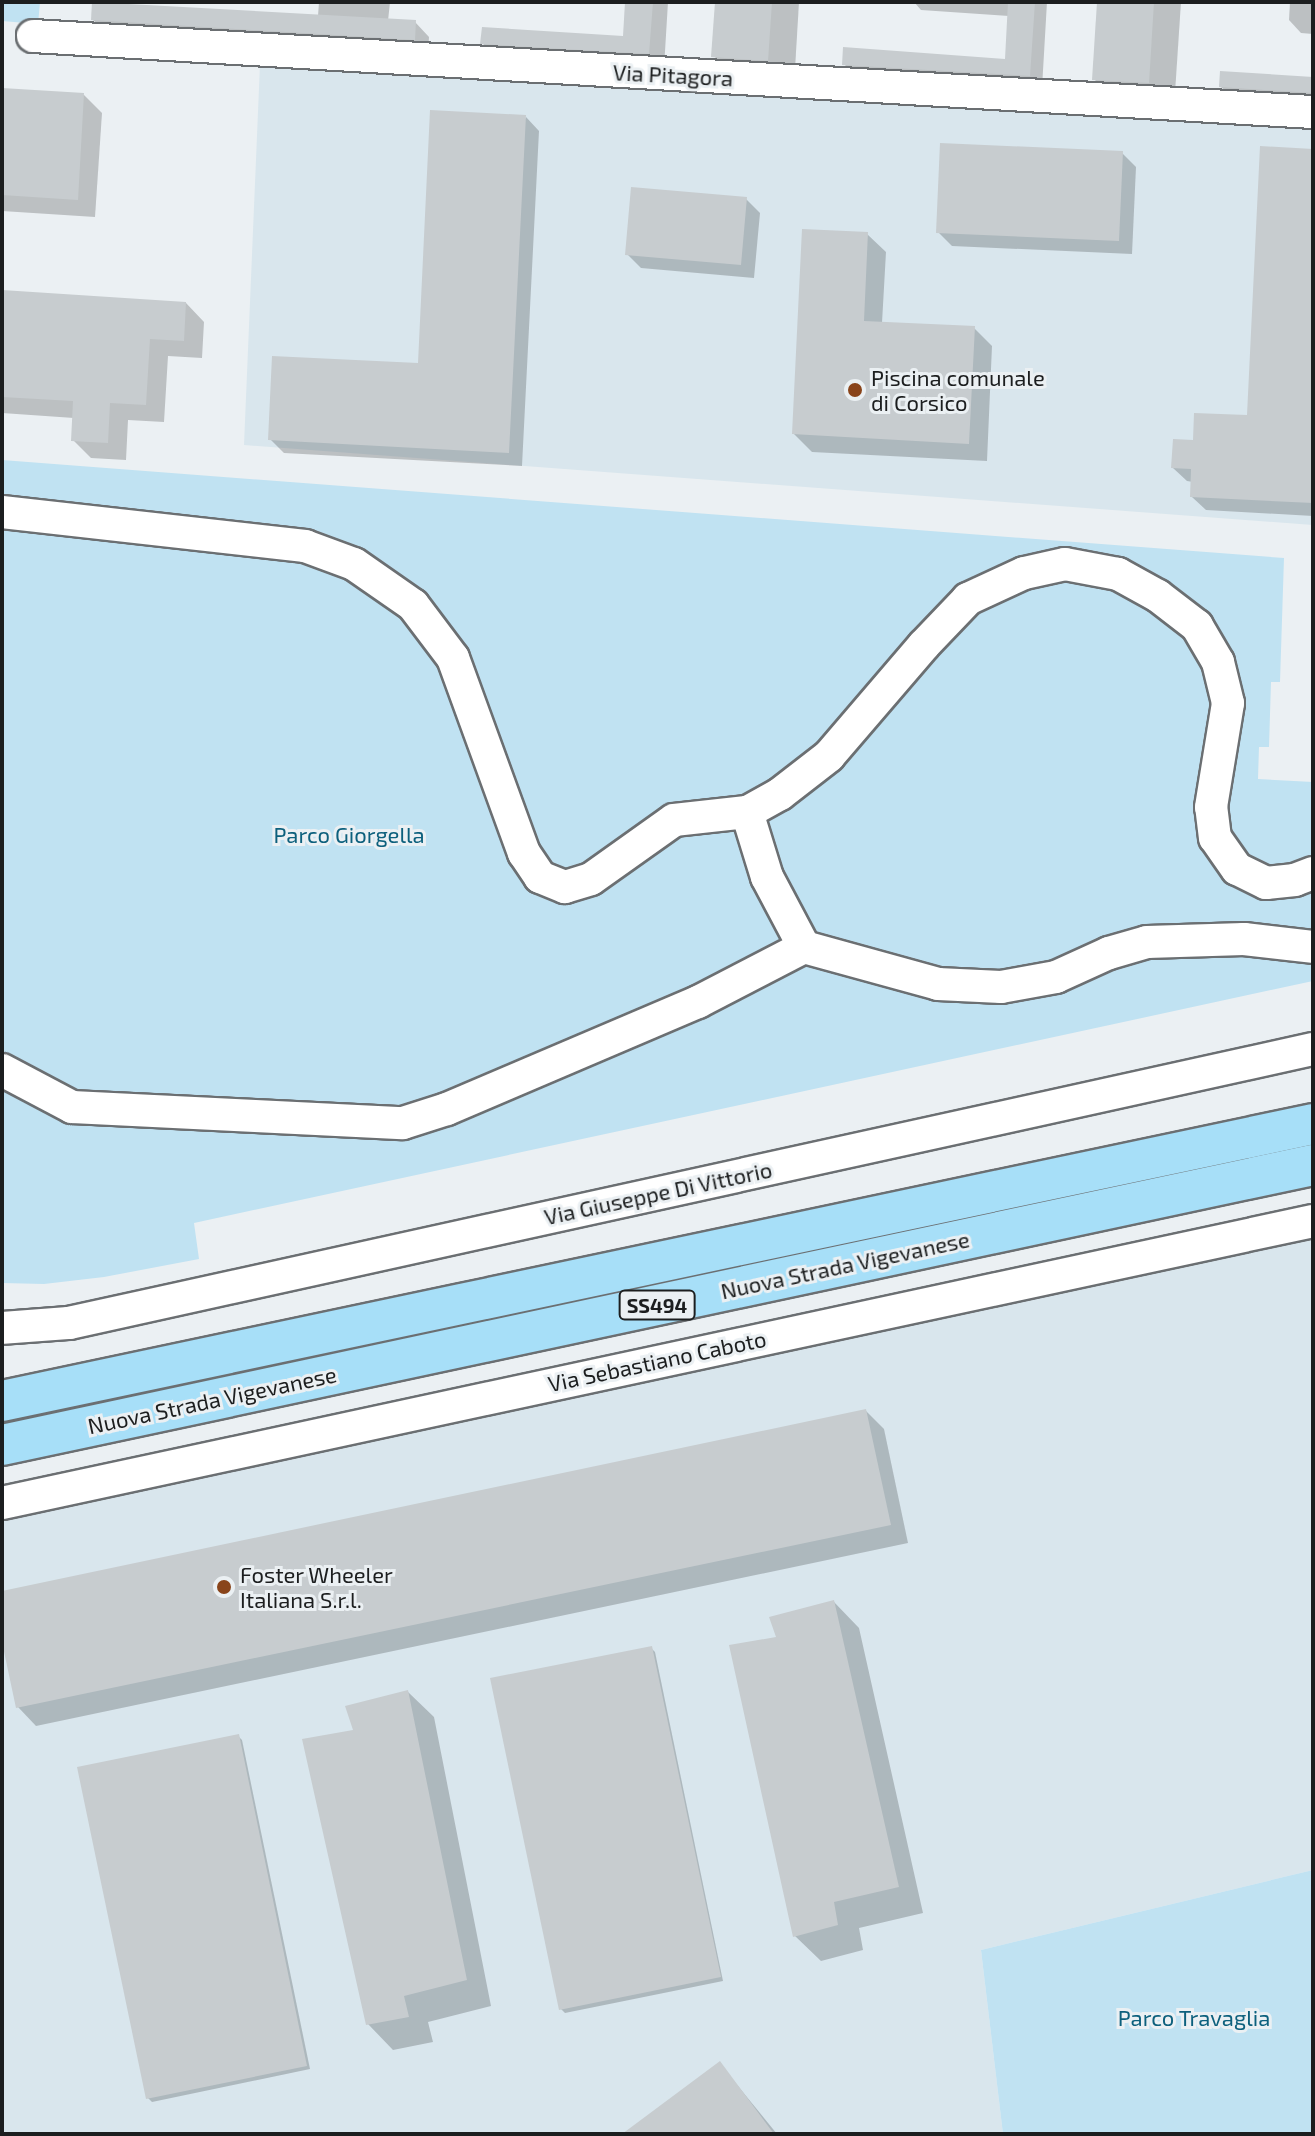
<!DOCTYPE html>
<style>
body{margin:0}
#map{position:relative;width:1315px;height:2136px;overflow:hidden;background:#ebf0f3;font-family:"Exo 2",sans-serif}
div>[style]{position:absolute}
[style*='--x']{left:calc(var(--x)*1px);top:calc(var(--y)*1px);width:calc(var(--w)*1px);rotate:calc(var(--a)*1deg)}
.built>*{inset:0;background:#d9e6ed}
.green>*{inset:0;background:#c0e2f2}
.shadow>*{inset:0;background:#0003}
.building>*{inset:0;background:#c7cccf}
.roads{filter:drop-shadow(2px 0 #6b6f72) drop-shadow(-2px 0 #6b6f72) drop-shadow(0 2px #6b6f72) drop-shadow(0 -2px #6b6f72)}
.minor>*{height:32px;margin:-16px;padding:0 16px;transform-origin:16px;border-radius:16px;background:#fff}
.major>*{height:40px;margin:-20px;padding:0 20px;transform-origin:20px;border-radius:20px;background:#a7dff8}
.dots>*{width:22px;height:22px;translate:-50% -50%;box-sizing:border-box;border:4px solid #ebf0f3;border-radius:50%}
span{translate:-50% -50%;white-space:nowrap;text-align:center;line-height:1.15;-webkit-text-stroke:6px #ebf0f3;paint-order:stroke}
.shield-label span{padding:2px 6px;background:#ebf0f3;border:2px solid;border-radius:6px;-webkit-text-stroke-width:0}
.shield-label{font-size:20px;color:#1c1e1f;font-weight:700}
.street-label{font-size:22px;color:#1c1e1f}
.poi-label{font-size:22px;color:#1c1e1f}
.left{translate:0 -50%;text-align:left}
.park-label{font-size:22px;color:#0d607d}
.frame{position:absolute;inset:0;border:4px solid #1c1e1f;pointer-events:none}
</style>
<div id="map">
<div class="built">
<div style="clip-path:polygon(260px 64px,1313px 124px,1313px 525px,244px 445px)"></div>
<div style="clip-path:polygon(1313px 1210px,1313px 1870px,981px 1950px,1003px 2134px,2px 2134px,2px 1491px)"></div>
</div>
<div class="green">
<div style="clip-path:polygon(2px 2px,40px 2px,38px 24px,2px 21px)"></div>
<div style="clip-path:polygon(2px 460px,1284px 558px,1280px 682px,1271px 682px,1269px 747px,1259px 747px,1258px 779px,1313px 782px,1313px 981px,194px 1223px,199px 1259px,104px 1277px,44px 1284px,2px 1283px)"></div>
<div style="clip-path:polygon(1313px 1870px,1313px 2134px,1003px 2134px,981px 1950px)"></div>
</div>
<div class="shadow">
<div style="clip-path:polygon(319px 2px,390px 2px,388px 21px,415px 22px,429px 37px,428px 53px,108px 34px,93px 20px,318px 16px)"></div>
<div style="clip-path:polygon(627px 2px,668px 2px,664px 68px,498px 58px,482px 43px,625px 38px)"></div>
<div style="clip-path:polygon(717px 2px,799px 2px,794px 86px,739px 82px,714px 56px)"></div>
<div style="clip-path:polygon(914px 2px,1047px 2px,1042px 88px,857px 77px,844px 64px,1006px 61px,1009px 16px,921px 10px)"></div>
<div style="clip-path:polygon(1099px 2px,1181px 2px,1174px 108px,1119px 105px,1094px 79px)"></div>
<div style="clip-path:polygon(1290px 2px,1313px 2px,1313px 34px,1301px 33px,1289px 20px)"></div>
<div style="clip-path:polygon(1313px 79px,1313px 104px,1234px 99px,1221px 87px)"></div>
<div style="clip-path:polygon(2px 90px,84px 95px,102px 113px,95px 217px,2px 211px)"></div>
<div style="clip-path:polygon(526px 117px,539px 131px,522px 466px,284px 453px,270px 439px,419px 365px)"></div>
<div style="clip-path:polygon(1313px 151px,1313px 516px,1206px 510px,1192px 497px,1193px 482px,1187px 481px,1173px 468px,1195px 442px,1249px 417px)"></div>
<div style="clip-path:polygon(1122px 153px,1136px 167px,1132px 254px,952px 246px,938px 232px)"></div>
<div style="clip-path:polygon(746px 199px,760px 213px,754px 278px,641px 268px,627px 254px)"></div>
<div style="clip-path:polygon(867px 234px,886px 252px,882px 323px,974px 328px,992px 346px,987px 461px,812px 452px,794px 434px)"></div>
<div style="clip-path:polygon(2px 292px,186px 303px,204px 322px,202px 358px,168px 356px,164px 422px,128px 420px,126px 460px,91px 458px,73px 440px,74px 418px,2px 413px)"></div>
<div style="clip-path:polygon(866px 1411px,884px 1429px,908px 1543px,36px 1726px,18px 1707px,2px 1632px,2px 1593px)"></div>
<div style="clip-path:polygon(834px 1602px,859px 1628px,923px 1913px,859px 1928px,863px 1950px,821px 1961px,795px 1936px,779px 1638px)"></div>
<div style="clip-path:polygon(651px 1648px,655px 1652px,723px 1981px,565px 2013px,561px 2009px)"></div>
<div style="clip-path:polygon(408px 1692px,434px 1717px,491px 2006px,428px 2022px,433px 2042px,393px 2050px,368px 2024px,355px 1732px)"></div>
<div style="clip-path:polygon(238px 1736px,242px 1740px,310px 2069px,152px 2102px,148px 2098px)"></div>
<div style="clip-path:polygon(720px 2064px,777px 2134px,625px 2134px)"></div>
</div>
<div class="building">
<div style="clip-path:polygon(92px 2px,416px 20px,415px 40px,91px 20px)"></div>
<div style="clip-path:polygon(625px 2px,653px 2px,649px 54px,480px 44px,482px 27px,623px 36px)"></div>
<div style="clip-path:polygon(715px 2px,772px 2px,768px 61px,711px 57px)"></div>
<div style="clip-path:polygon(1008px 2px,1035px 2px,1030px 76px,842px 65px,843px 47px,1005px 59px)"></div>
<div style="clip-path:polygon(1097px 2px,1154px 2px,1149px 83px,1092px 80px)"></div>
<div style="clip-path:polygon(1220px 71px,1313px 77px,1313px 93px,1219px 87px)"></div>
<div style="clip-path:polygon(2px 88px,84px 93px,78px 200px,2px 195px)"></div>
<div style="clip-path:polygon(430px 110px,526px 115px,509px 453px,268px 440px,272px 356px,418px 363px)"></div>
<div style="clip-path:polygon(940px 143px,1123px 151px,1119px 241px,936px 233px)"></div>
<div style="clip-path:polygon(1260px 146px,1313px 149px,1313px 503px,1190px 497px,1191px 469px,1171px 468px,1173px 439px,1193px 440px,1194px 413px,1247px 415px)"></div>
<div style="clip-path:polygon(631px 187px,747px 197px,741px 265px,625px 255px)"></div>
<div style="clip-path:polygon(802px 229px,868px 232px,864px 321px,975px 326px,969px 444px,792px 434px)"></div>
<div style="clip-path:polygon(2px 290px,186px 302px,184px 341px,150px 339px,146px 405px,110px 403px,108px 443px,71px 441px,73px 401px,2px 397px)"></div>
<div style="clip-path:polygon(866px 1409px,891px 1525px,16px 1708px,2px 1642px,2px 1591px)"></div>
<div style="clip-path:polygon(834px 1600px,899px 1887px,834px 1902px,838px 1925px,793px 1937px,729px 1645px,776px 1637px,769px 1617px)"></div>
<div style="clip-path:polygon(652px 1646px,721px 1977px,559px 2010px,490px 1678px)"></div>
<div style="clip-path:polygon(408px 1690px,467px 1980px,404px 1996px,409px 2017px,366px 2025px,302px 1739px,353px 1730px,345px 1706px)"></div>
<div style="clip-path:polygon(239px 1734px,307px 2066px,146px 2099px,77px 1767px)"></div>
<div style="clip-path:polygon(720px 2061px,774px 2134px,622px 2134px)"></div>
</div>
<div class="roads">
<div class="minor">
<div style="--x:33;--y:36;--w:1282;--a:3.4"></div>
<div style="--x:2;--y:512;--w:305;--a:6.4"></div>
<div style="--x:305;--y:546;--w:52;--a:20.2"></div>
<div style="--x:354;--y:564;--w:72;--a:34.8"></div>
<div style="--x:413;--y:605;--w:66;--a:53"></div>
<div style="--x:453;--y:658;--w:208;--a:70"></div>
<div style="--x:524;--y:853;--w:29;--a:56"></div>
<div style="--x:540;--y:877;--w:27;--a:22"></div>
<div style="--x:565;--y:887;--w:27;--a:-17"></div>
<div style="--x:591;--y:879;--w:102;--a:-35.4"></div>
<div style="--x:674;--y:820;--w:73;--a:-6.3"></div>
<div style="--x:1313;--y:873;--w:19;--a:159"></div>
<div style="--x:1295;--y:880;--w:29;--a:174"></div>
<div style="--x:1266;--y:883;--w:32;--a:-154"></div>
<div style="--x:1237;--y:869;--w:38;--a:-125"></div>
<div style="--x:1215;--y:838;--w:31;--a:-97"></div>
<div style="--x:1211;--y:807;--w:105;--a:-80.7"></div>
<div style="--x:1228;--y:703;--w:42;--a:-103.7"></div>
<div style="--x:1218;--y:662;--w:42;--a:-120.3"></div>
<div style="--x:1197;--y:626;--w:49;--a:-142.4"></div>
<div style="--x:1158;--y:596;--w:46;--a:-151.2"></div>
<div style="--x:1118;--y:574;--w:54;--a:-169.3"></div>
<div style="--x:1065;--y:564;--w:42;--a:167.6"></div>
<div style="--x:1024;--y:573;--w:62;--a:155.1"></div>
<div style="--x:968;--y:599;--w:64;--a:133.7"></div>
<div style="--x:924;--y:645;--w:146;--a:130.6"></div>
<div style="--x:829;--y:756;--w:62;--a:142.2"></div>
<div style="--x:780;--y:794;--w:38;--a:151"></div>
<div style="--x:747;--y:812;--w:68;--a:72.9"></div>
<div style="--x:767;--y:877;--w:79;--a:62.1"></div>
<div style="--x:804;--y:947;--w:139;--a:15.4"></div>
<div style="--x:938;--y:984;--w:63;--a:2.7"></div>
<div style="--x:1001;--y:987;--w:56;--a:-10.3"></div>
<div style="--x:1056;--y:977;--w:58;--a:-24.4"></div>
<div style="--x:1109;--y:953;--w:40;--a:-16"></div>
<div style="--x:1147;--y:942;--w:97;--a:-1.8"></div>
<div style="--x:1244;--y:939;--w:69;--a:6.6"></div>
<div style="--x:2;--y:1070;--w:79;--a:27.9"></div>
<div style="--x:72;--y:1107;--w:331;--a:2.8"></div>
<div style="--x:403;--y:1123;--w:46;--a:-17.7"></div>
<div style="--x:447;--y:1109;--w:273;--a:-23.1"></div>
<div style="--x:698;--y:1002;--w:119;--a:-27.4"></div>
<div style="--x:2;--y:1328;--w:67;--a:-4.3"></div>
<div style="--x:69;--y:1323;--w:1274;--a:-12.42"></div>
<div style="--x:2;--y:1503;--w:1341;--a:-12.14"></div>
</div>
<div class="major">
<div style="--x:2;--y:1401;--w:1340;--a:-11.93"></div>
<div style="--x:2;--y:1445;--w:1341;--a:-12.06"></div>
</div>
</div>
<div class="dots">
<div style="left:855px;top:390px;background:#89441a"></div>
<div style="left:224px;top:1587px;background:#89441a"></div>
</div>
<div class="shield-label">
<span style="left:657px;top:1305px">SS494</span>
</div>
<div class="street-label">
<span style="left:673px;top:75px;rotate:3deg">Via Pitagora</span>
<span style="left:658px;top:1193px;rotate:-12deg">Via Giuseppe Di Vittorio</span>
<span style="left:845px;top:1265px;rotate:-12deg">Nuova Strada Vigevanese</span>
<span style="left:657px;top:1361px;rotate:-12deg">Via Sebastiano Caboto</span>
<span style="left:212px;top:1400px;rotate:-12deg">Nuova Strada Vigevanese</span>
</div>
<div class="poi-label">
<span class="left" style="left:871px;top:390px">Piscina comunale<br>di Corsico</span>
<span class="left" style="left:240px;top:1587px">Foster Wheeler<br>Italiana S.r.l.</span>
</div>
<div class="park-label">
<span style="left:349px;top:835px">Parco Giorgella</span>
<span style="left:1194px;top:2018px">Parco Travaglia</span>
</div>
<div class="frame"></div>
</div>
